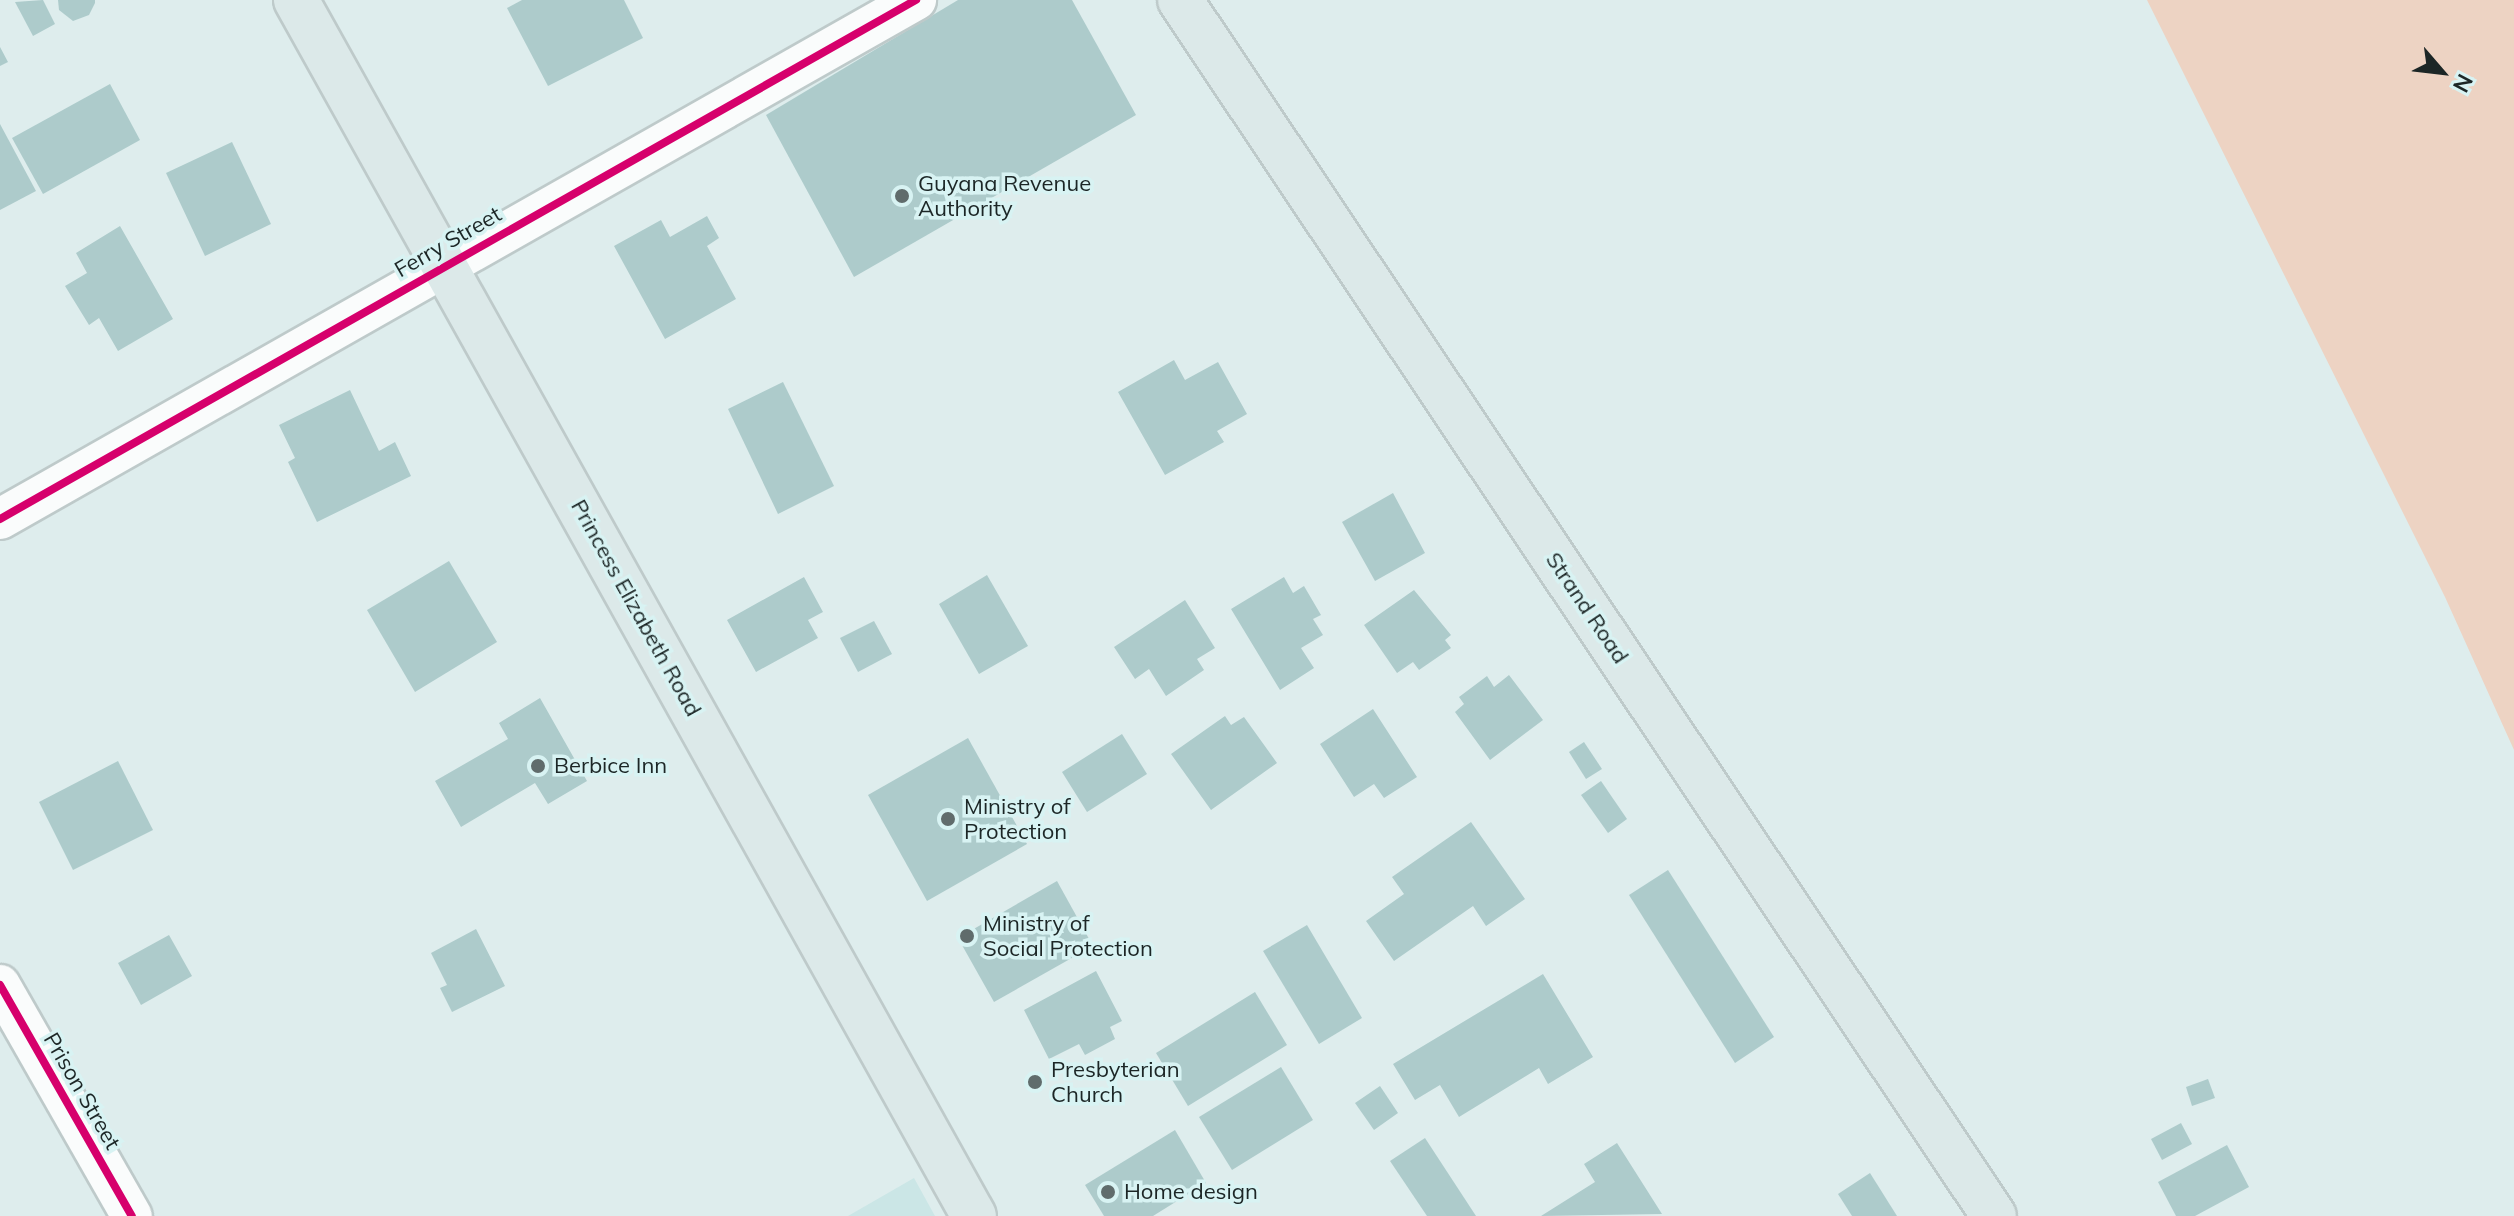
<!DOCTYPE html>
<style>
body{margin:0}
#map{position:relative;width:2514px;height:1216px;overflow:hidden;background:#deeded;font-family:Mulish,sans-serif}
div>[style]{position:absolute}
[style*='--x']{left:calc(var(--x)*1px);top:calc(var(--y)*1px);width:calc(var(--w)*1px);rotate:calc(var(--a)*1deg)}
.built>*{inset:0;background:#cbe6e6}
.green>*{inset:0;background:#edd3c3}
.building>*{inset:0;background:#adcbcb}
.roads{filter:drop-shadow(2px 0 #becaca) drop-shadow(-2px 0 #becaca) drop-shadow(0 2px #becaca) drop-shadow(0 -2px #becaca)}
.minor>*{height:40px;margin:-20px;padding:0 20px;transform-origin:20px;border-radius:20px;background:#fafcfc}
.major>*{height:44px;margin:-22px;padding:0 22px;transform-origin:22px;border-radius:22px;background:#dce9e9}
.cycleway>*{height:8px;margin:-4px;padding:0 4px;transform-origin:4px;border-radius:4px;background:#d6006c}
.dots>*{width:22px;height:22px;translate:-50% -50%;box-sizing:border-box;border:4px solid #d8f3f3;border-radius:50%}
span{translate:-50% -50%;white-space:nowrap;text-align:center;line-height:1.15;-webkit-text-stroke:7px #d8f3f3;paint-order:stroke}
.poi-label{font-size:22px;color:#1c2626}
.left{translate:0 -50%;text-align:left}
.street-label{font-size:22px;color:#1c2626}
.north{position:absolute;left:2402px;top:32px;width:80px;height:80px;-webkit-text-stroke:6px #d8f3f3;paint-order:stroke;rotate:118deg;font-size:22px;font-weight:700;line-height:32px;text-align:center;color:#1c2626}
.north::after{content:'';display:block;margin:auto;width:28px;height:36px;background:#1c2626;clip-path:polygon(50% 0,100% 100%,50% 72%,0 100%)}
</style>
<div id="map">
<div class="built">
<div style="clip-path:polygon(914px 1178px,935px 1216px,848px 1216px)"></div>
</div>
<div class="green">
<div style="clip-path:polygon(2147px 0,2514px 0,2514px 750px,2445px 597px)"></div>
</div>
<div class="building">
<div style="clip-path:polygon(43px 0,55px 24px,33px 36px,15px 2px)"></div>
<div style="clip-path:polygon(58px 0,95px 0,95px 3px,89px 15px,73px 21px,59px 10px)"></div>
<div style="clip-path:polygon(522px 0,624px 0,643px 38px,548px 86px,507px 8px)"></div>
<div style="clip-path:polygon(958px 0,1072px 0,1136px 115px,854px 277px,766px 115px)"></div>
<div style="clip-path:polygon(0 47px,8px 62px,0 66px)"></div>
<div style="clip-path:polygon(110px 84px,140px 140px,43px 194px,12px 138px)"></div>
<div style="clip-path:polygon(0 124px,36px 191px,0 210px)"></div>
<div style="clip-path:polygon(232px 142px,271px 224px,205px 256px,166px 173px)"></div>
<div style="clip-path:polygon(707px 216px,719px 238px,707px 246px,736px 299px,665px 339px,614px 246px,661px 220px,670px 237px)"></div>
<div style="clip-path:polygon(120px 226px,173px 319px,118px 351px,99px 318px,89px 325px,65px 286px,87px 273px,76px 253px)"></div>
<div style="clip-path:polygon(1174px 360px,1185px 380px,1218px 362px,1247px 414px,1217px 431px,1224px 442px,1165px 475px,1118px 392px)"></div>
<div style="clip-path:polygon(783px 382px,834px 486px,778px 514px,728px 409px)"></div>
<div style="clip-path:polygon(350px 390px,379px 451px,395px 442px,411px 476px,317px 522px,288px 462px,295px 458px,279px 425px)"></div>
<div style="clip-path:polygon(1393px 493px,1425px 553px,1375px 581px,1342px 522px)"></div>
<div style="clip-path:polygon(449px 561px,497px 642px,415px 692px,367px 610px)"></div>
<div style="clip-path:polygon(987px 575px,1028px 646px,979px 674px,939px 604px)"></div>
<div style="clip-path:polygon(804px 577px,823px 612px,808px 620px,818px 638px,756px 672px,727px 620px)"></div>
<div style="clip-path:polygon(1284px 577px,1293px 593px,1304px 586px,1321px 615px,1313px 619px,1323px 635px,1301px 648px,1314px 668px,1280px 690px,1231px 609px)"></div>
<div style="clip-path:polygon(1414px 590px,1451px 635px,1445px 640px,1451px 648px,1419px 670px,1413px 662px,1397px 673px,1364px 625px)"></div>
<div style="clip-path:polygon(1185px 600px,1215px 648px,1197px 659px,1204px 670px,1166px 696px,1149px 669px,1135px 679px,1114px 647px)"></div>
<div style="clip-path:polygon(874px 621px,892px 654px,858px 672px,840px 638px)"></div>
<div style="clip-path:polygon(1509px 675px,1543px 720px,1490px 760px,1455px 712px,1464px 704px,1459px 697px,1487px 676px,1494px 687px)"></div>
<div style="clip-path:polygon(540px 698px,587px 781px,548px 804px,535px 783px,461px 827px,435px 781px,508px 739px,499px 723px)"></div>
<div style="clip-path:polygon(1373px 709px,1417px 777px,1384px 798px,1374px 784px,1354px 797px,1320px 744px)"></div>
<div style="clip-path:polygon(1225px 716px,1231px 725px,1244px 717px,1277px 763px,1211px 810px,1171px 754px)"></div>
<div style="clip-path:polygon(1122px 734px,1147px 774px,1087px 812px,1062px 772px)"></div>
<div style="clip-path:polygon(968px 738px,1027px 844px,927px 901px,868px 795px)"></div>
<div style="clip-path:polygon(1584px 742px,1602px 769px,1586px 779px,1569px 752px)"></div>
<div style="clip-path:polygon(118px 761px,153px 830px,73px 870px,39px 802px)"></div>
<div style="clip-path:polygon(1601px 781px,1627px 819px,1608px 833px,1581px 795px)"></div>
<div style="clip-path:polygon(1471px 822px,1525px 899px,1486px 926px,1473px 906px,1394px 961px,1366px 921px,1404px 894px,1392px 877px)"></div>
<div style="clip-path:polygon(1668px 870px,1774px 1037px,1735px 1063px,1629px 895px)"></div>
<div style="clip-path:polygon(1057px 881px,1093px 946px,994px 1002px,958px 938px)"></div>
<div style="clip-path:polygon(1307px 925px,1362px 1018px,1319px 1044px,1263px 951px)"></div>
<div style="clip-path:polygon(476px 929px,505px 986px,452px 1012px,440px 988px,447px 985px,431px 953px)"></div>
<div style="clip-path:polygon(169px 935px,192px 976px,141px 1005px,118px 963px)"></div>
<div style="clip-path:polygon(1096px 971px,1122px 1021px,1110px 1027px,1115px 1039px,1085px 1055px,1079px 1044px,1049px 1059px,1024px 1010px)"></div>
<div style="clip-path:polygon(1543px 974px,1593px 1057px,1548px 1084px,1539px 1068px,1459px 1117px,1440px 1085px,1415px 1100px,1393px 1064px)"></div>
<div style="clip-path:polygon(1255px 992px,1287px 1045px,1188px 1106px,1156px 1053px)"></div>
<div style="clip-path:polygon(1281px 1067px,1313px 1120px,1232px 1170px,1199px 1117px)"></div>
<div style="clip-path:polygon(2208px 1079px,2215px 1098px,2192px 1106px,2186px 1087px)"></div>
<div style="clip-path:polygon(1380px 1086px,1398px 1113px,1374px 1130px,1355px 1103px)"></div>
<div style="clip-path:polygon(2181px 1123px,2192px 1144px,2162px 1160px,2151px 1139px)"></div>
<div style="clip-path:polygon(1175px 1130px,1206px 1183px,1153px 1216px,1104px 1216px,1085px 1185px)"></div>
<div style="clip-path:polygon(1425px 1138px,1476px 1216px,1427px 1216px,1390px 1161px)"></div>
<div style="clip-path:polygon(1617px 1143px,1662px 1214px,1541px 1216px,1595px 1182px,1584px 1164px)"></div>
<div style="clip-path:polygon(2227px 1145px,2249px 1187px,2195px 1216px,2176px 1216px,2158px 1182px)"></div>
<div style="clip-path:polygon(1870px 1173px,1897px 1216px,1852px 1216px,1838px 1194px)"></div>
</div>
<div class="roads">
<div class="minor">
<div style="--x:0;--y:519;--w:1053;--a:-29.54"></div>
<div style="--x:0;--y:985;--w:266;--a:60.3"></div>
</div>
<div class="major">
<div style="--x:296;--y:0;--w:1392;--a:60.86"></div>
<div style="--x:1180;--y:0;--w:1463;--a:56.2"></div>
</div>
</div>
<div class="cycleway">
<div style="--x:0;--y:519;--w:1053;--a:-29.54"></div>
<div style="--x:0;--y:985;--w:266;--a:60.3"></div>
</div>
<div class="dots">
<div style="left:902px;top:196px;background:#606c6c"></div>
<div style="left:538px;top:766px;background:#606c6c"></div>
<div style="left:948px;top:819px;background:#606c6c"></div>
<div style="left:967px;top:936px;background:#606c6c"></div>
<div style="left:1035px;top:1082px;background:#606c6c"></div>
<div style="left:1108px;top:1192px;background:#606c6c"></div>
</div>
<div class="poi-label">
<span class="left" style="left:918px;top:196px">Guyana Revenue<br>Authority</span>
<span class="left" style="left:554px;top:766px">Berbice Inn</span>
<span class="left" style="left:964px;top:819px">Ministry of<br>Protection</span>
<span class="left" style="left:983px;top:936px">Ministry of<br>Social Protection</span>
<span class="left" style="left:1051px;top:1082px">Presbyterian<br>Church</span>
<span class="left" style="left:1124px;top:1192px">Home design</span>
</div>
<div class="street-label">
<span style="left:448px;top:242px;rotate:-30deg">Ferry Street</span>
<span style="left:636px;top:608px;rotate:61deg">Princess Elizabeth Road</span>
<span style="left:1587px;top:608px;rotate:56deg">Strand Road</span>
<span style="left:82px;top:1091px;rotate:60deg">Prison Street</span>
</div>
<div class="north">N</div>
</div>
